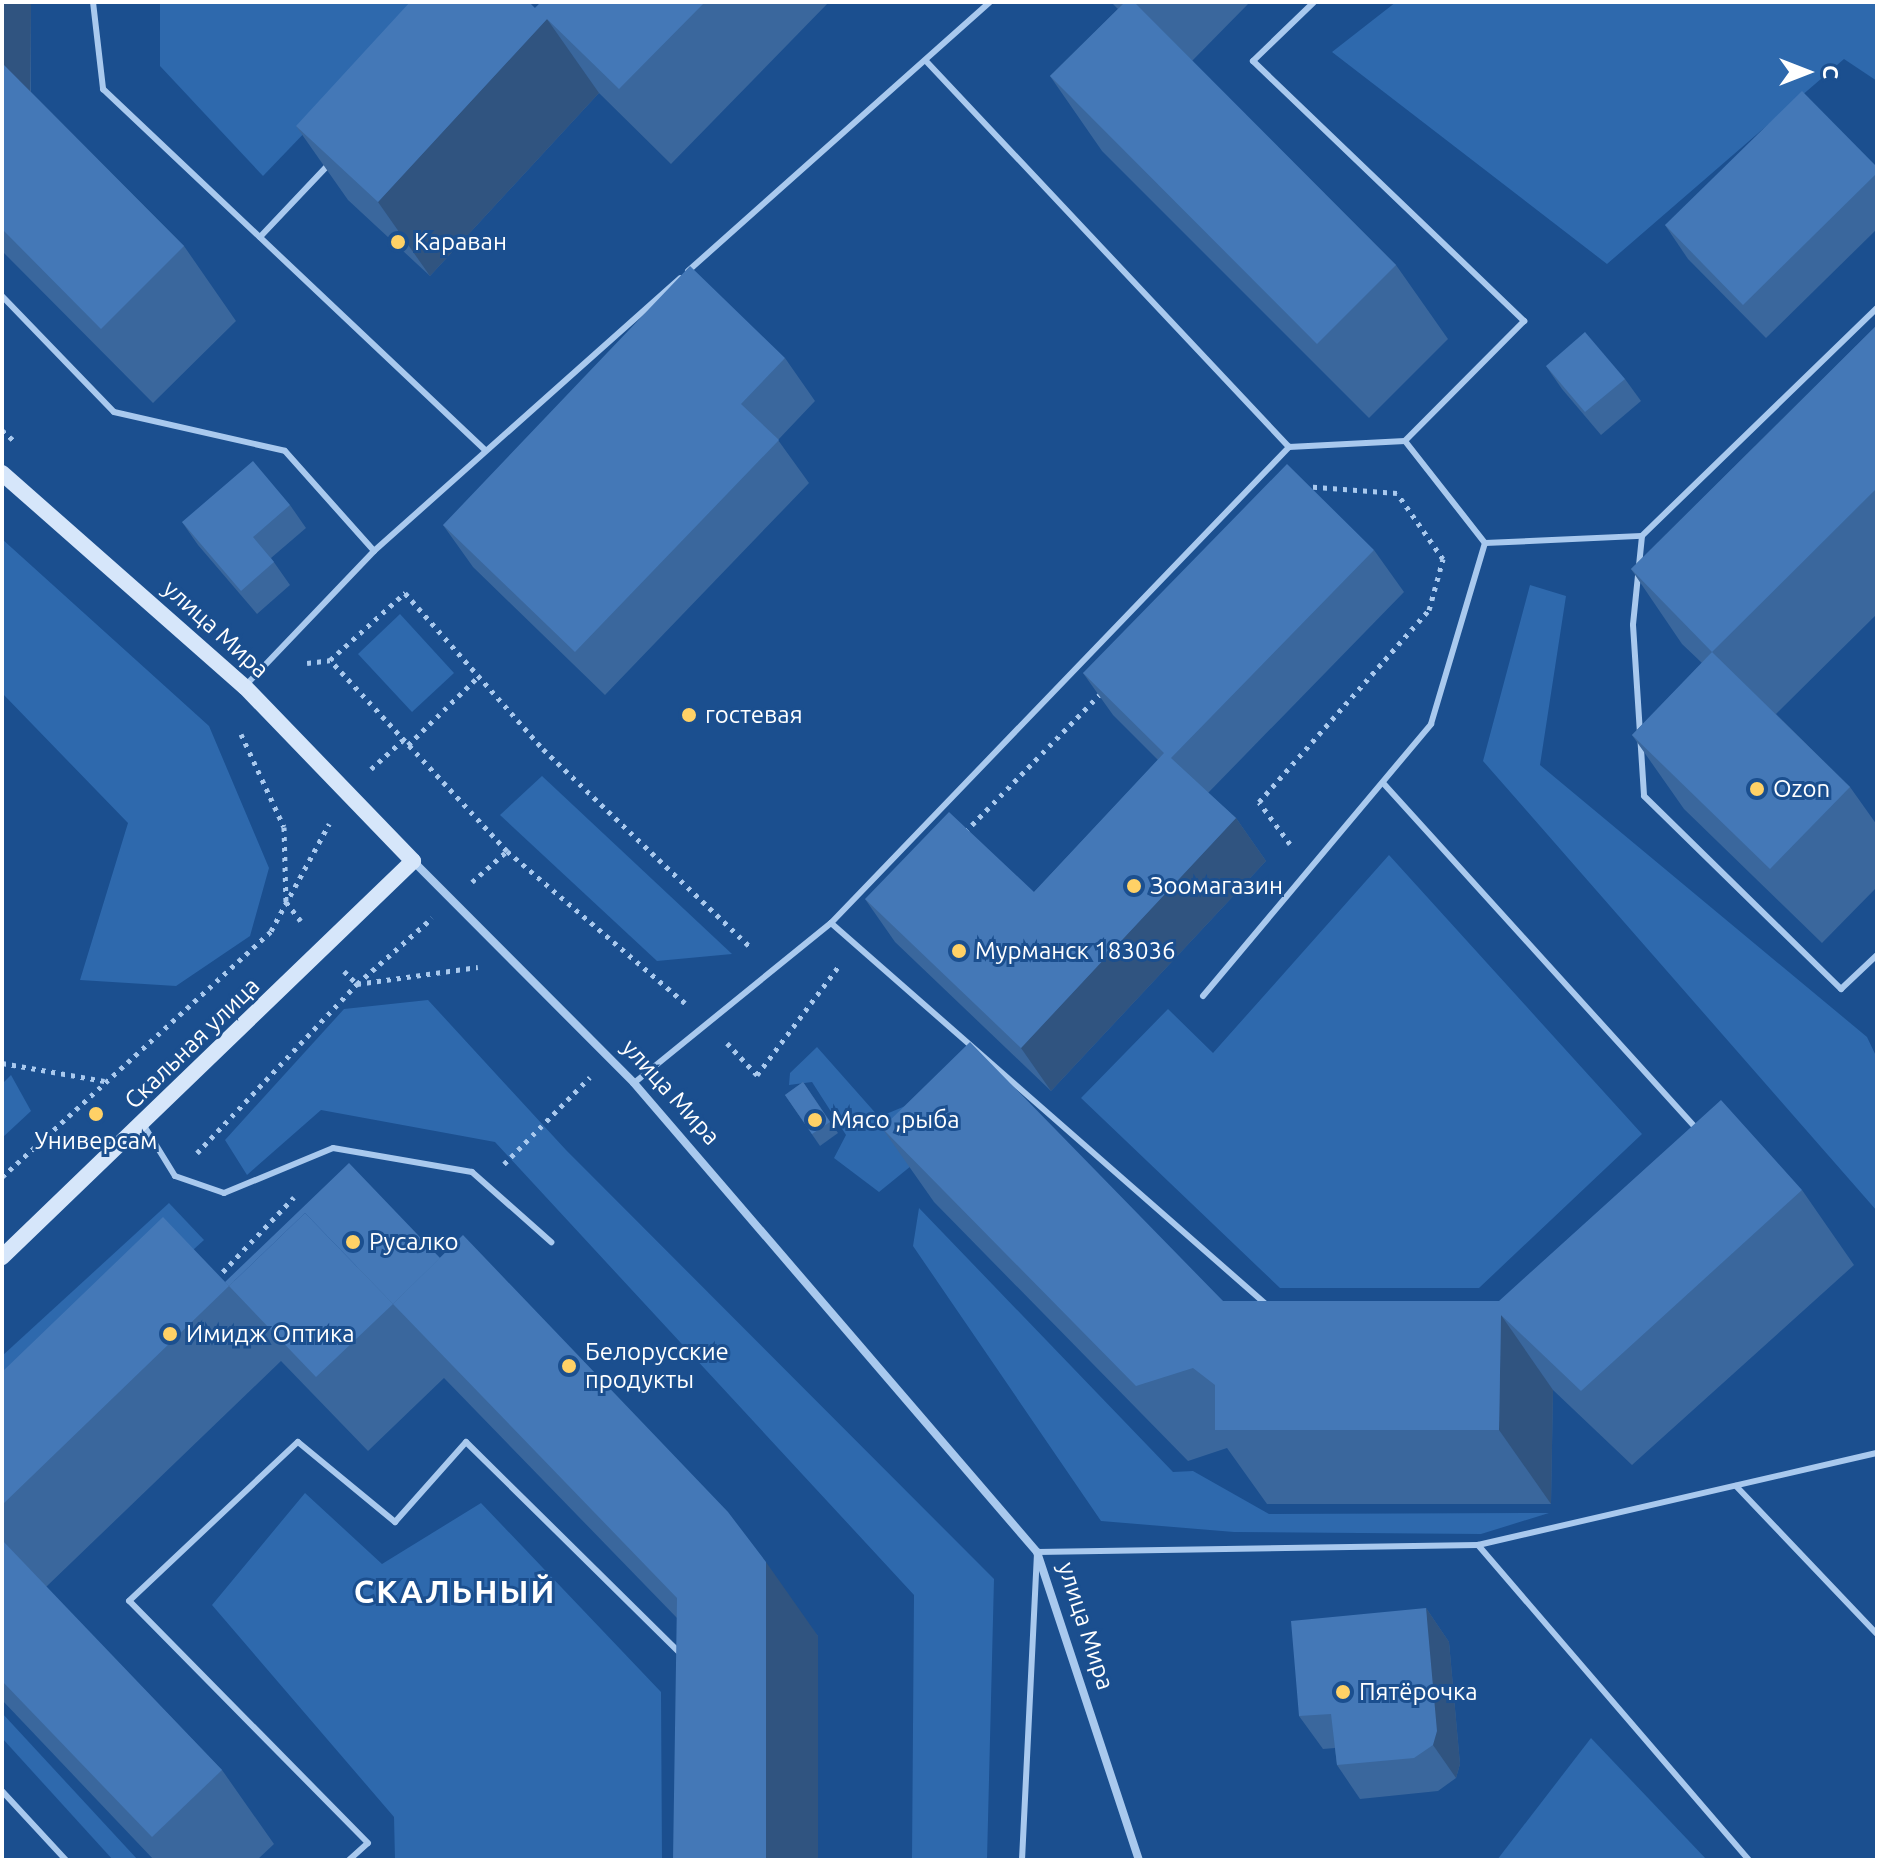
<!DOCTYPE html>
<meta charset="utf-8">
<style>
body{margin:0}
#map{position:relative;width:1879px;height:1862px;overflow:hidden;background:#1b4f8f;font-family:Ubuntu,sans-serif}
div>[style]{position:absolute}
[style*='--x']{left:calc(var(--x)*1px);top:calc(var(--y)*1px);width:calc(var(--w)*1px);rotate:calc(var(--a)*1deg)}
.green>*{inset:0;background:#2e69ad}
.path>*{height:5px;margin-top:-2.5px;transform-origin:0;background:repeating-linear-gradient(90deg,#a9c9ee 0 4px,transparent 0 10px)}
.lane>*{height:6px;margin:-3px;padding:0 3px;transform-origin:3px;border-radius:3px;background:#a9c9ee}
.street>*{height:8px;margin:-4px;padding:0 4px;transform-origin:4px;border-radius:4px;background:#a9c9ee}
.secondary>*{height:16px;margin:-8px;padding:0 8px;transform-origin:8px;border-radius:8px;background:#d6e6fa}
.wall>*{inset:0;background:#3a679d}
.shaded-wall>*{inset:0;background:#305480}
.building>*{inset:0;background:#4478b7}
.dots>*{width:22px;height:22px;translate:-50% -50%;box-sizing:border-box;border:4px solid #1b4f8f;border-radius:50%}
span{translate:-50% -50%;white-space:nowrap;text-align:center;line-height:1.15;-webkit-text-stroke:6px #1b4f8f;paint-order:stroke}
.poi-label{font-size:24px;color:#fff}
.left{translate:0 -50%;text-align:left}
.street-label{font-size:24px;color:#fff}
.district-label{font-size:32px;color:#fff;font-weight:700;letter-spacing:2px}
.frame{position:absolute;inset:0;border:4px solid #fff;pointer-events:none}
.north{position:absolute;left:1767px;top:32px;width:80px;height:80px;-webkit-text-stroke:6px #1b4f8f;paint-order:stroke;rotate:90deg;font-size:22px;font-weight:700;line-height:32px;text-align:center;color:#fff}
.north::after{content:'';display:block;margin:auto;width:28px;height:36px;background:#fff;clip-path:polygon(50% 0,100% 100%,50% 72%,0 100%)}
</style>
<div id="map">
<div class="green">
<div style="clip-path:polygon(160px 2px,430px 2px,263px 176px,160px 66px)"></div>
<div style="clip-path:polygon(1396px 2px,1877px 2px,1877px 81px,1844px 59px,1607px 264px,1332px 52px)"></div>
<div style="clip-path:polygon(2px 539px,209px 726px,269px 868px,250px 936px,176px 986px,80px 980px,128px 823px,2px 693px)"></div>
<div style="clip-path:polygon(1530px 585px,1566px 596px,1540px 765px,1867px 1037px,1877px 1058px,1877px 1211px,1483px 761px)"></div>
<div style="clip-path:polygon(400px 614px,454px 673px,412px 712px,358px 654px)"></div>
<div style="clip-path:polygon(542px 776px,732px 954px,657px 961px,500px 815px)"></div>
<div style="clip-path:polygon(1389px 855px,1642px 1134px,1479px 1288px,1280px 1288px,1081px 1098px,1168px 1009px,1213px 1053px)"></div>
<div style="clip-path:polygon(428px 1000px,566px 1150px,994px 1579px,987px 1860px,912px 1860px,914px 1595px,495px 1142px,321px 1110px,247px 1175px,225px 1140px,344px 1009px)"></div>
<div style="clip-path:polygon(817px 1047px,879px 1117px,965px 1081px,986px 1105px,879px 1192px,834px 1158px,846px 1135px,812px 1082px,789px 1085px,790px 1073px)"></div>
<div style="clip-path:polygon(11px 1075px,31px 1111px,2px 1138px,2px 1084px)"></div>
<div style="clip-path:polygon(169px 1203px,204px 1240px,2px 1423px,2px 1356px)"></div>
<div style="clip-path:polygon(919px 1208px,1173px 1472px,1193px 1471px,1269px 1514px,1549px 1513px,1481px 1534px,1234px 1532px,1101px 1521px,913px 1246px)"></div>
<div style="clip-path:polygon(305px 1493px,382px 1564px,481px 1503px,661px 1692px,662px 1860px,395px 1860px,394px 1817px,212px 1605px)"></div>
<div style="clip-path:polygon(2px 1713px,138px 1860px,113px 1860px,2px 1738px)"></div>
<div style="clip-path:polygon(1591px 1738px,1707px 1860px,1497px 1860px)"></div>
</div>
<div class="path">
<div style="--x:2;--y:430;--w:15;--a:42"></div>
<div style="--x:307;--y:663;--w:23;--a:-7"></div>
<div style="--x:241;--y:734;--w:102;--a:65.2"></div>
<div style="--x:284;--y:827;--w:75;--a:88.5"></div>
<div style="--x:286;--y:902;--w:24;--a:52"></div>
<div style="--x:408;--y:745;--w:99;--a:-44.2"></div>
<div style="--x:371;--y:769;--w:43;--a:-42.2"></div>
<div style="--x:965;--y:832;--w:194;--a:-45.6"></div>
<div style="--x:1290;--y:844;--w:52;--a:-126.4"></div>
<div style="--x:1259;--y:802;--w:256;--a:-48.5"></div>
<div style="--x:1429;--y:610;--w:53;--a:-74.6"></div>
<div style="--x:1443;--y:559;--w:80;--a:-124.9"></div>
<div style="--x:1397;--y:493;--w:94;--a:-175.7"></div>
<div style="--x:472;--y:882;--w:47;--a:-41.5"></div>
<div style="--x:344;--y:971;--w:18;--a:45"></div>
<div style="--x:357;--y:984;--w:100;--a:-41.3"></div>
<div style="--x:685;--y:1003;--w:234;--a:-139.5"></div>
<div style="--x:507;--y:851;--w:260;--a:-132.8"></div>
<div style="--x:330;--y:660;--w:101;--a:-41.8"></div>
<div style="--x:405;--y:593;--w:208;--a:48.5"></div>
<div style="--x:543;--y:749;--w:289;--a:43.7"></div>
<div style="--x:727;--y:1043;--w:44;--a:46.8"></div>
<div style="--x:757;--y:1075;--w:135;--a:-53.1"></div>
<div style="--x:2;--y:1063;--w:104;--a:10"></div>
<div style="--x:197;--y:1153;--w:233;--a:-46.6"></div>
<div style="--x:357;--y:984;--w:122;--a:-8"></div>
<div style="--x:504;--y:1164;--w:122;--a:-45.3"></div>
<div style="--x:2;--y:1177;--w:365;--a:-42.4"></div>
<div style="--x:271;--y:931;--w:122;--a:-61.5"></div>
<div style="--x:216;--y:1279;--w:113;--a:-46.4"></div>
</div>
<div class="lane">
<div style="--x:93;--y:2;--w:88;--a:83.4"></div>
<div style="--x:103;--y:89;--w:526;--a:43.38"></div>
<div style="--x:1314;--y:2;--w:85;--a:136"></div>
<div style="--x:1253;--y:61;--w:376;--a:43.8"></div>
<div style="--x:1524;--y:321;--w:169;--a:134.8"></div>
<div style="--x:926;--y:61;--w:530;--a:46.76"></div>
<div style="--x:260;--y:237;--w:100;--a:-46.6"></div>
<div style="--x:688;--y:271;--w:404;--a:-41.7"></div>
<div style="--x:2;--y:296;--w:161;--a:46"></div>
<div style="--x:114;--y:412;--w:175;--a:12.8"></div>
<div style="--x:285;--y:451;--w:134;--a:48.3"></div>
<div style="--x:1877;--y:308;--w:327;--a:135.9"></div>
<div style="--x:1642;--y:536;--w:89;--a:95.8"></div>
<div style="--x:1633;--y:625;--w:171;--a:86.3"></div>
<div style="--x:1644;--y:796;--w:276;--a:44.4"></div>
<div style="--x:1841;--y:989;--w:50;--a:-43.4"></div>
<div style="--x:245;--y:686;--w:187;--a:-46.3"></div>
<div style="--x:374;--y:551;--w:410;--a:-41.7"></div>
<div style="--x:1384;--y:784;--w:469;--a:47.8"></div>
<div style="--x:831;--y:923;--w:581;--a:41.23"></div>
<div style="--x:1203;--y:996;--w:355;--a:-50"></div>
<div style="--x:1431;--y:724;--w:189;--a:-73.4"></div>
<div style="--x:634;--y:1083;--w:254;--a:-39.1"></div>
<div style="--x:831;--y:923;--w:661;--a:-46.1"></div>
<div style="--x:1289;--y:447;--w:116;--a:-3"></div>
<div style="--x:1405;--y:441;--w:130;--a:51.9"></div>
<div style="--x:1485;--y:543;--w:157;--a:-2.6"></div>
<div style="--x:143;--y:1124;--w:61;--a:58.4"></div>
<div style="--x:175;--y:1176;--w:52;--a:19.1"></div>
<div style="--x:224;--y:1193;--w:118;--a:-22.4"></div>
<div style="--x:333;--y:1148;--w:141;--a:9.8"></div>
<div style="--x:472;--y:1172;--w:106;--a:41.5"></div>
<div style="--x:1736;--y:1486;--w:204;--a:46.4"></div>
<div style="--x:1478;--y:1545;--w:416;--a:49.3"></div>
<div style="--x:2;--y:1791;--w:94;--a:47.2"></div>
<div style="--x:349;--y:1860;--w:25;--a:-42"></div>
<div style="--x:368;--y:1843;--w:340;--a:-134.6"></div>
<div style="--x:129;--y:1601;--w:232;--a:-43.3"></div>
<div style="--x:298;--y:1442;--w:126;--a:39.5"></div>
<div style="--x:395;--y:1522;--w:107;--a:-48.4"></div>
<div style="--x:466;--y:1442;--w:302;--a:44.6"></div>
<div style="--x:1022;--y:1860;--w:308;--a:-87.2"></div>
<div style="--x:1037;--y:1552;--w:441;--a:-0.9"></div>
<div style="--x:1478;--y:1545;--w:409;--a:-13"></div>
</div>
<div class="street">
<div style="--x:413;--y:861;--w:313;--a:45.1"></div>
<div style="--x:634;--y:1083;--w:618;--a:49.33"></div>
<div style="--x:1037;--y:1552;--w:324;--a:71.7"></div>
</div>
<div class="secondary">
<div style="--x:2;--y:473;--w:324;--a:41.4"></div>
<div style="--x:245;--y:687;--w:242;--a:46"></div>
<div style="--x:413;--y:861;--w:571;--a:136.06"></div>
</div>
<div class="wall">
<div style="clip-path:polygon(2px 2px,31px 2px,31px 92px,184px 246px,236px 321px,153px 403px,2px 251px)"></div>
<div style="clip-path:polygon(541px 2px,829px 2px,671px 164px,599px 93px,430px 276px,348px 200px,296px 126px,535px 8px)"></div>
<div style="clip-path:polygon(1111px 2px,1250px 2px,1192px 61px,1396px 265px,1448px 339px,1369px 418px,1102px 151px,1050px 76px,1118px 9px)"></div>
<div style="clip-path:polygon(1877px 167px,1877px 229px,1766px 338px,1688px 259px,1665px 225px)"></div>
<div style="clip-path:polygon(1877px 325px,1877px 614px,1776px 714px,1850px 787px,1877px 825px,1877px 887px,1822px 943px,1684px 809px,1632px 735px,1702px 663px,1682px 644px,1631px 569px)"></div>
<div style="clip-path:polygon(785px 358px,815px 401px,778px 440px,809px 483px,605px 695px,473px 567px,443px 525px)"></div>
<div style="clip-path:polygon(1546px 366px,1625px 379px,1641px 401px,1601px 435px,1562px 389px)"></div>
<div style="clip-path:polygon(290px 505px,306px 528px,271px 558px,290px 585px,257px 614px,198px 545px,182px 522px)"></div>
<div style="clip-path:polygon(1374px 550px,1404px 592px,1208px 793px,1236px 818px,1266px 861px,1051px 1091px,895px 942px,865px 899px,1034px 892px,1158px 760px,1113px 715px,1083px 673px)"></div>
<div style="clip-path:polygon(803px 1082px,838px 1133px,820px 1146px,785px 1095px)"></div>
<div style="clip-path:polygon(882px 1128px,1223px 1301px,1499px 1301px,1802px 1190px,1854px 1265px,1632px 1465px,1553px 1390px,1551px 1504px,1267px 1504px,1227px 1448px,1188px 1461px,934px 1202px)"></div>
<div style="clip-path:polygon(440px 1258px,818px 1636px,818px 1860px,677px 1618px,444px 1378px,368px 1451px,281px 1361px,46px 1587px,222px 1770px,274px 1844px,257px 1860px,154px 1860px,2px 1700px,2px 1372px,225px 1282px)"></div>
<div style="clip-path:polygon(1426px 1608px,1449px 1642px,1460px 1764px,1456px 1778px,1438px 1791px,1360px 1799px,1337px 1765px,1335px 1748px,1323px 1749px,1299px 1716px)"></div>
</div>
<div class="shaded-wall">
<div style="clip-path:polygon(2px 2px,31px 2px,30px 113px,2px 73px)"></div>
<div style="clip-path:polygon(547px 19px,599px 93px,430px 276px,378px 202px)"></div>
<div style="clip-path:polygon(1236px 818px,1266px 861px,1051px 1091px,1021px 1048px)"></div>
<div style="clip-path:polygon(1501px 1315px,1553px 1390px,1551px 1504px,1499px 1430px)"></div>
<div style="clip-path:polygon(766px 1562px,818px 1636px,818px 1860px,766px 1860px)"></div>
<div style="clip-path:polygon(1426px 1608px,1449px 1642px,1460px 1764px,1456px 1778px,1433px 1745px)"></div>
</div>
<div class="building">
<div style="clip-path:polygon(410px 2px,529px 2px,535px 8px,541px 2px,705px 2px,619px 89px,547px 19px,378px 202px,296px 126px)"></div>
<div style="clip-path:polygon(1125px 2px,1134px 2px,1396px 265px,1317px 344px,1050px 76px)"></div>
<div style="clip-path:polygon(2px 63px,184px 246px,101px 329px,2px 229px)"></div>
<div style="clip-path:polygon(1802px 91px,1877px 167px,1877px 173px,1743px 305px,1665px 225px)"></div>
<div style="clip-path:polygon(690px 266px,785px 358px,741px 404px,779px 440px,575px 652px,443px 525px)"></div>
<div style="clip-path:polygon(1877px 325px,1877px 488px,1712px 652px,1631px 569px)"></div>
<div style="clip-path:polygon(1585px 332px,1625px 379px,1585px 412px,1546px 366px)"></div>
<div style="clip-path:polygon(253px 461px,290px 505px,253px 537px,274px 562px,241px 591px,182px 522px)"></div>
<div style="clip-path:polygon(1287px 464px,1374px 550px,1171px 758px,1236px 818px,1021px 1048px,865px 899px,949px 812px,1034px 892px,1164px 753px,1083px 673px)"></div>
<div style="clip-path:polygon(1712px 652px,1850px 787px,1770px 869px,1632px 735px)"></div>
<div style="clip-path:polygon(970px 1042px,1223px 1301px,1499px 1301px,1721px 1100px,1802px 1190px,1581px 1391px,1501px 1315px,1499px 1430px,1215px 1430px,1215px 1385px,1193px 1368px,1136px 1386px,882px 1128px)"></div>
<div style="clip-path:polygon(803px 1082px,830px 1122px,812px 1134px,785px 1095px)"></div>
<div style="clip-path:polygon(349px 1163px,440px 1258px,393px 1304px,421px 1345px,393px 1304px,305px 1213px,229px 1286px,225px 1282px)"></div>
<div style="clip-path:polygon(305px 1213px,393px 1304px,316px 1377px,229px 1286px,2px 1505px,2px 1372px,163px 1217px,229px 1286px)"></div>
<div style="clip-path:polygon(463px 1235px,728px 1512px,766px 1562px,766px 1860px,673px 1860px,677px 1598px,393px 1304px)"></div>
<div style="clip-path:polygon(2px 1540px,222px 1770px,152px 1837px,2px 1681px)"></div>
<div style="clip-path:polygon(1426px 1608px,1437px 1731px,1433px 1745px,1414px 1758px,1337px 1765px,1331px 1714px,1299px 1716px,1291px 1621px)"></div>
</div>
<div class="dots">
<div style="left:398px;top:242px;background:#ffd166"></div>
<div style="left:689px;top:715px;background:#ffd166"></div>
<div style="left:1757px;top:789px;background:#ffd166"></div>
<div style="left:1134px;top:886px;background:#ffd166"></div>
<div style="left:959px;top:951px;background:#ffd166"></div>
<div style="left:96px;top:1114px;background:#ffd166"></div>
<div style="left:815px;top:1120px;background:#ffd166"></div>
<div style="left:353px;top:1242px;background:#ffd166"></div>
<div style="left:170px;top:1334px;background:#ffd166"></div>
<div style="left:569px;top:1366px;background:#ffd166"></div>
<div style="left:1343px;top:1692px;background:#ffd166"></div>
</div>
<div class="poi-label">
<span class="left" style="left:414px;top:242px">Караван</span>
<span class="left" style="left:705px;top:715px">гостевая</span>
<span class="left" style="left:1773px;top:789px">Ozon</span>
<span class="left" style="left:1150px;top:886px">Зоомагазин</span>
<span class="left" style="left:975px;top:951px">Мурманск 183036</span>
<span class="left" style="left:831px;top:1120px">Мясо ,рыба</span>
<span style="left:96px;top:1141px">Универсам</span>
<span class="left" style="left:369px;top:1242px">Русалко</span>
<span class="left" style="left:186px;top:1334px">Имидж Оптика</span>
<span class="left" style="left:585px;top:1366px">Белорусские<br>продукты</span>
<span class="left" style="left:1359px;top:1692px">Пятёрочка</span>
</div>
<div class="street-label">
<span style="left:216px;top:629px;rotate:42deg">улица Мира</span>
<span style="left:192px;top:1043px;rotate:-44deg">Скальная улица</span>
<span style="left:671px;top:1092px;rotate:48deg">улица Мира</span>
<span style="left:1086px;top:1626px;rotate:72deg">улица Мира</span>
</div>
<div class="district-label">
<span style="left:455px;top:1591px">СКАЛЬНЫЙ</span>
</div>
<div class="frame"></div>
<div class="north">С</div>
</div>
